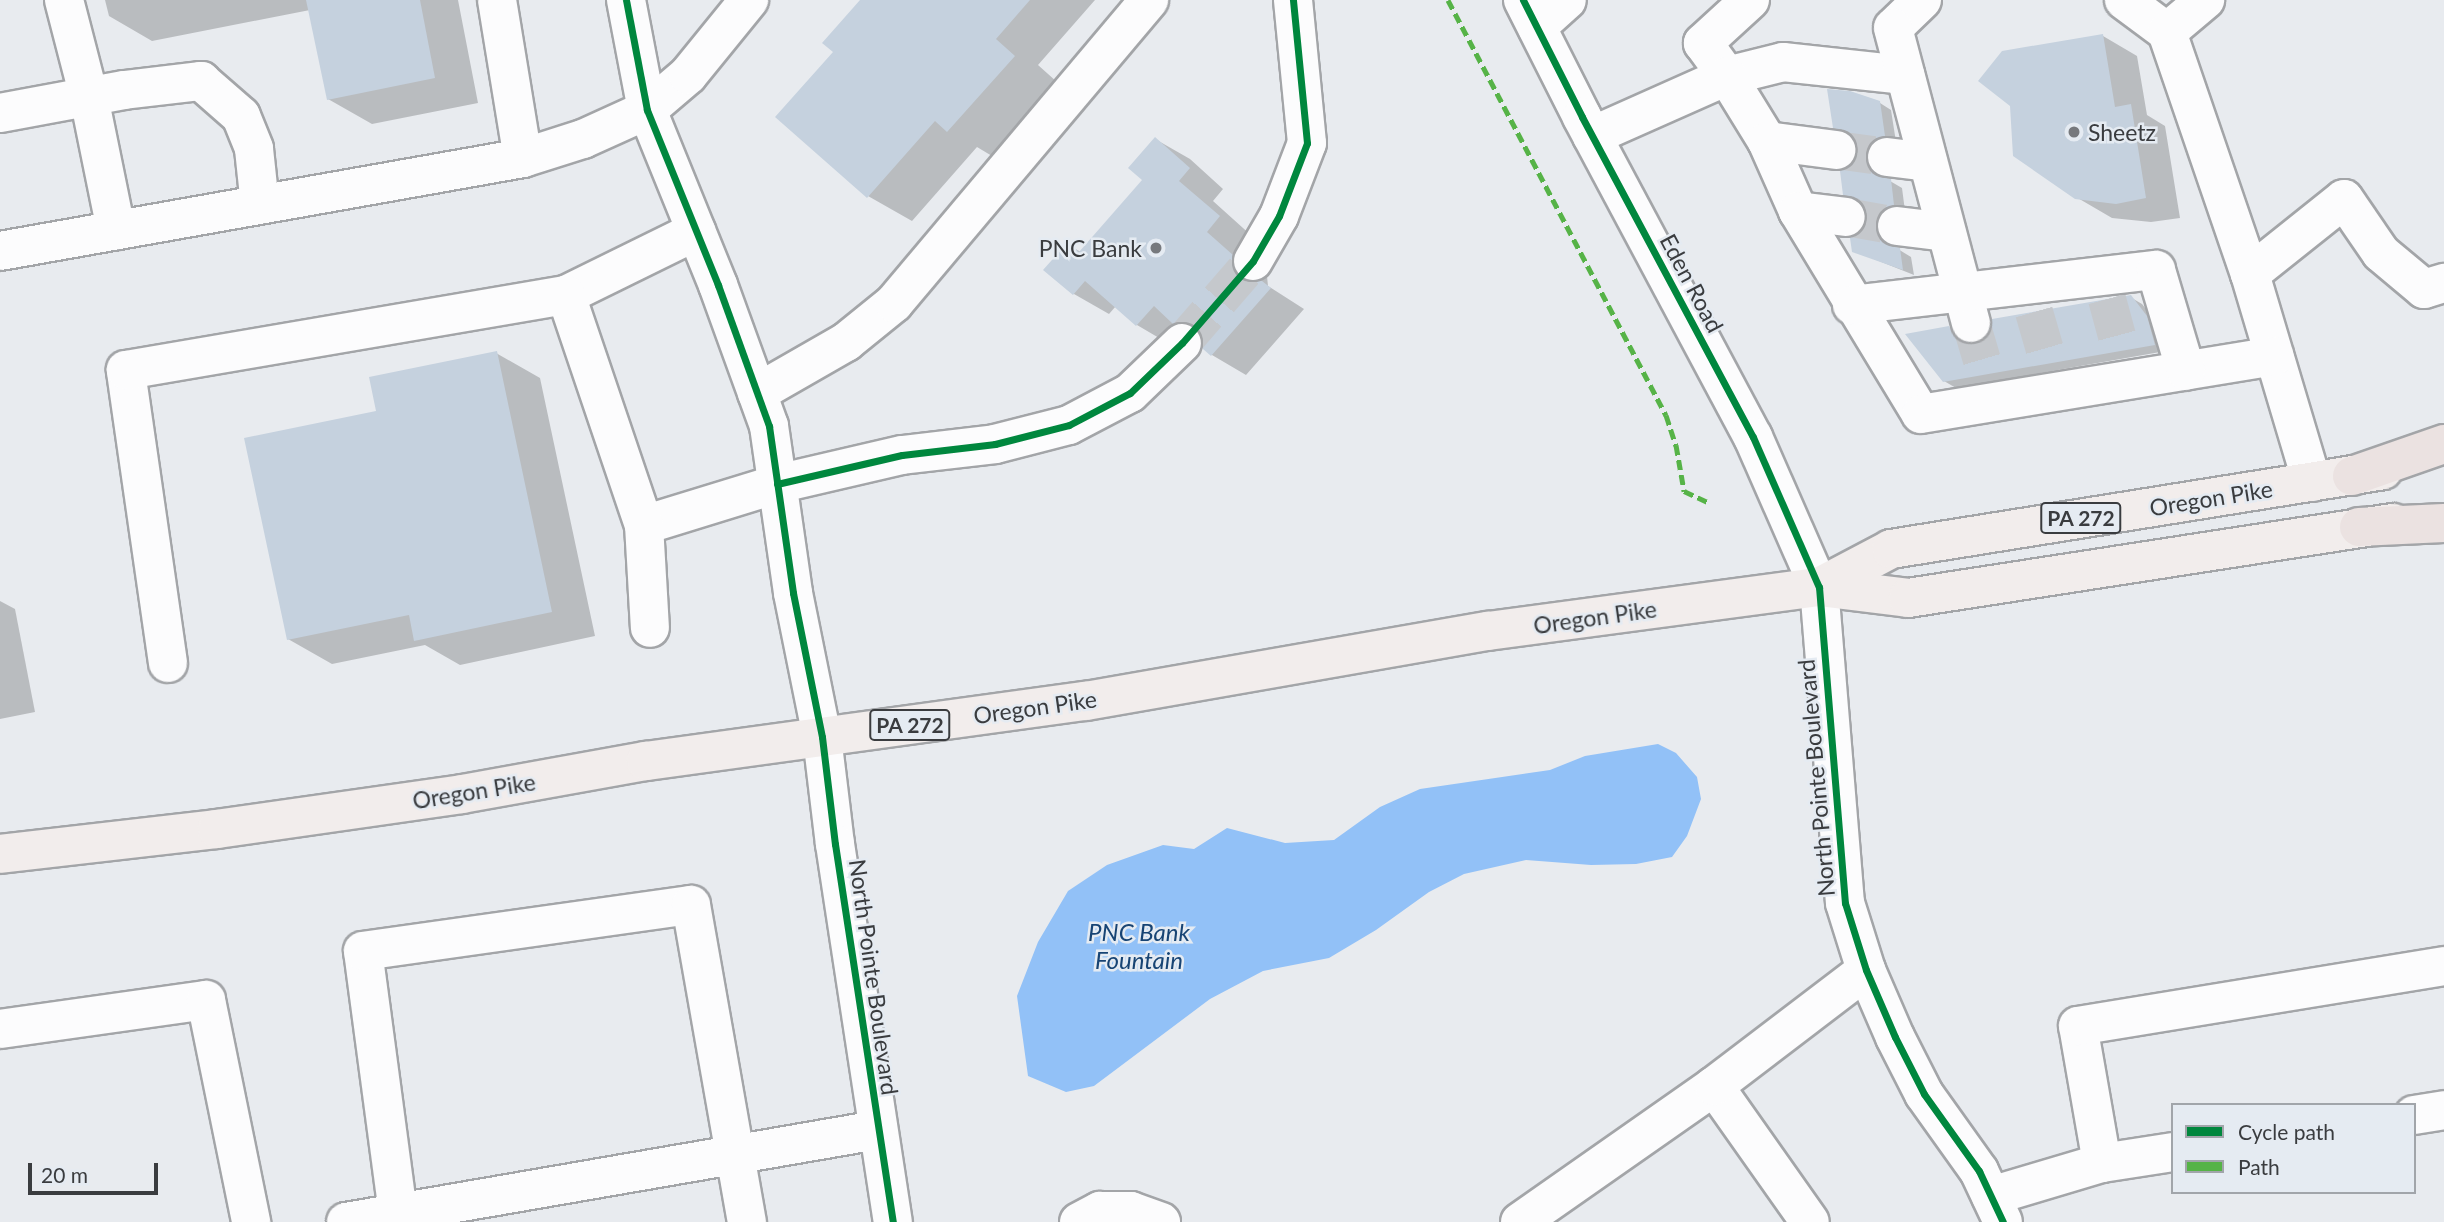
<!DOCTYPE html>
<style>
body{margin:0}
#map{position:relative;width:2444px;height:1222px;overflow:hidden;background:#e8ebef;font-family:Lato,sans-serif}
div>[style]{position:absolute}
[style*='--x']{left:calc(var(--x)*1px);top:calc(var(--y)*1px);width:calc(var(--w)*1px);rotate:calc(var(--a)*1deg)}
.water>*{inset:0;background:#92c1f7}
.shadow>*{inset:0;background:#0003}
.building>*{inset:0;background:#c5d1de}
.minor-tunnel>*{height:38px;margin-top:-19px;transform-origin:0;background:repeating-linear-gradient(90deg,#c5c8cc 0 38px,transparent 0 57px)}
.roads{filter:drop-shadow(2px 0 #a3a5a8) drop-shadow(-2px 0 #a3a5a8) drop-shadow(0 2px #a3a5a8) drop-shadow(0 -2px #a3a5a8)}
.minor>*{height:38px;margin:-19px;padding:0 19px;transform-origin:19px;border-radius:19px;background:#fcfcfd}
.major>*{height:38px;margin:-19px;padding:0 19px;transform-origin:19px;border-radius:19px;background:#f2edec}
.highway>*{height:38px;margin:-19px;padding:0 19px;transform-origin:19px;border-radius:19px;background:#ebe2e1}
.quiet>*{height:5px;margin-top:-2.5px;transform-origin:0;background:repeating-linear-gradient(90deg,#56b347 0 10px,transparent 0 15px)}
.cycleway>*{height:7px;margin:-3.5px;padding:0 3.5px;transform-origin:3.5px;border-radius:3.5px;background:#00873e}
.dots>*{width:19px;height:19px;translate:-50% -50%;box-sizing:border-box;border:4px solid #e5ebf2;border-radius:50%}
span{translate:-50% -50%;white-space:nowrap;text-align:center;line-height:1.15;-webkit-text-stroke:5px #e5ebf2;paint-order:stroke}
.shield-label span{padding:2px 5px;background:#e5ebf2;border:2px solid;border-radius:5px;-webkit-text-stroke-width:0}
.shield-label{font-size:21px;color:#3a3c3f;font-weight:700}
.poi-label{font-size:23px;color:#3a3c3f}
.left{translate:0 -50%;text-align:left}
.right{translate:-100% -50%;text-align:right}
.street-label{font-size:23px;color:#3a3c3f}
.water-label{font-size:24px;color:#174474;font-style:italic}
.legend{position:absolute;left:2171px;top:1103px;width:245px;height:91px;box-sizing:border-box;background:#e5ebf2;border:2px solid #a1a5aa;margin:0;padding:9px 12px;list-style:none;font-size:21px;color:#3a3c3f}
.legend li{display:flex;align-items:center;gap:14px;height:35px}
.legend b{width:35px;border:2px solid #a1a5aa}
.scale{position:absolute;left:28px;top:1163px;width:130px;height:32px;box-sizing:border-box;border:4px solid #3a3c3f;border-top:0;padding-left:9px;font-size:21px;line-height:24px;white-space:nowrap;color:#3a3c3f;-webkit-text-stroke:5px #e5ebf2;paint-order:stroke}
</style>
<div id="map">
<div class="water">
<div style="clip-path:polygon(1658px 744px,1676px 753px,1697px 777px,1701px 799px,1687px 836px,1672px 857px,1636px 864px,1591px 865px,1526px 860px,1464px 874px,1429px 892px,1376px 930px,1329px 958px,1263px 971px,1210px 999px,1094px 1086px,1066px 1092px,1028px 1076px,1017px 996px,1038px 942px,1068px 891px,1107px 865px,1163px 845px,1194px 849px,1227px 828px,1285px 843px,1334px 840px,1380px 807px,1420px 789px,1550px 770px,1585px 756px)"></div>
</div>
<div class="shadow">
<div style="clip-path:polygon(105px 0,458px 0,478px 103px,372px 124px,328px 99px,310px 10px,152px 41px,109px 16px)"></div>
<div style="clip-path:polygon(862px 0,1095px 0,1038px 65px,1057px 82px,992px 156px,977px 147px,912px 221px,868px 196px,835px 51px)"></div>
<div style="clip-path:polygon(2103px 36px,2137px 56px,2147px 115px,2165px 126px,2180px 218px,2151px 222px,2112px 218px,2076px 197px)"></div>
<div style="clip-path:polygon(1880px 103px,1891px 110px,1896px 142px,1876px 162px,1878px 174px,1902px 188px,1905px 211px,1886px 231px,1888px 243px,1911px 257px,1914px 275px,1854px 251px,1870px 219px,1863px 202px,1845px 193px,1859px 154px,1858px 142px,1853px 135px,1835px 126px)"></div>
<div style="clip-path:polygon(1155px 139px,1190px 159px,1223px 189px,1213px 201px,1253px 237px,1240px 252px,1267px 276px,1268px 286px,1304px 309px,1246px 375px,1212px 355px,1205px 340px,1186px 329px,1171px 345px,1137px 325px,1116px 306px,1109px 314px,1074px 294px,1046px 270px,1068px 245px,1081px 252px,1145px 180px)"></div>
<div style="clip-path:polygon(2130px 297px,2142px 304px,2158px 324px,2166px 351px,1956px 388px,1944px 381px,1949px 328px,1961px 335px,1967px 346px,1976px 346px)"></div>
<div style="clip-path:polygon(496px 353px,540px 378px,595px 636px,460px 665px,425px 645px,332px 664px,288px 639px,378px 412px)"></div>
<div style="clip-path:polygon(0 601px,15px 609px,35px 712px,0 719px)"></div>
</div>
<div class="building">
<div style="clip-path:polygon(306px 0,420px 0,435px 78px,327px 100px)"></div>
<div style="clip-path:polygon(860px 0,1030px 0,996px 39px,1015px 56px,947px 132px,935px 121px,867px 198px,775px 117px,833px 52px,822px 43px)"></div>
<div style="clip-path:polygon(2103px 34px,2115px 107px,2131px 104px,2146px 198px,2116px 204px,2075px 199px,2013px 156px,2010px 106px,1978px 81px,2002px 51px)"></div>
<div style="clip-path:polygon(1827px 89px,1850px 91px,1880px 101px,1885px 136px,1870px 143px,1865px 155px,1867px 166px,1873px 174px,1891px 179px,1894px 205px,1880px 212px,1875px 224px,1877px 235px,1883px 243px,1900px 248px,1903px 270px,1852px 252px,1850px 238px,1864px 230px,1868px 219px,1866px 209px,1859px 199px,1843px 195px,1840px 171px,1854px 163px,1858px 153px,1856px 142px,1849px 132px,1833px 128px)"></div>
<div style="clip-path:polygon(1155px 137px,1190px 168px,1179px 181px,1220px 216px,1207px 232px,1233px 255px,1234px 272px,1243px 280px,1262px 281px,1271px 288px,1211px 356px,1203px 349px,1203px 338px,1198px 328px,1189px 322px,1173px 324px,1154px 306px,1136px 326px,1085px 281px,1073px 295px,1043px 270px,1068px 242px,1079px 252px,1142px 180px,1128px 168px)"></div>
<div style="clip-path:polygon(2131px 295px,2147px 316px,2155px 345px,1943px 382px,1905px 334px,1949px 326px,1956px 339px,1966px 344px,1976px 344px,1987px 338px,1992px 329px,1992px 319px)"></div>
<div style="clip-path:polygon(497px 351px,552px 612px,414px 641px,409px 615px,287px 640px,244px 438px,376px 411px,369px 377px)"></div>
</div>
<div class="minor-tunnel">
<div style="--x:1836;--y:150;--w:51;--a:7.8"></div>
<div style="--x:1846;--y:217;--w:52;--a:10"></div>
<div style="--x:2107;--y:299;--w:54;--a:74.9"></div>
<div style="--x:2034;--y:312;--w:54;--a:73.9"></div>
<div style="--x:1971;--y:323;--w:53;--a:73.6"></div>
<div style="--x:1182;--y:343;--w:108;--a:-49.1"></div>
</div>
<div class="roads">
<div class="minor">
<div style="--x:64;--y:0;--w:100;--a:75.5"></div>
<div style="--x:89;--y:97;--w:136;--a:78.5"></div>
<div style="--x:497;--y:0;--w:160;--a:80.7"></div>
<div style="--x:626;--y:0;--w:112;--a:79.2"></div>
<div style="--x:647;--y:110;--w:189;--a:67.9"></div>
<div style="--x:718;--y:285;--w:150;--a:70.1"></div>
<div style="--x:769;--y:426;--w:169;--a:81.8"></div>
<div style="--x:793;--y:593;--w:147;--a:78.6"></div>
<div style="--x:822;--y:737;--w:108;--a:83.1"></div>
<div style="--x:835;--y:844;--w:382;--a:81.3"></div>
<div style="--x:1523;--y:0;--w:131;--a:63.2"></div>
<div style="--x:1582;--y:117;--w:363;--a:61.9"></div>
<div style="--x:1753;--y:437;--w:164;--a:66.3"></div>
<div style="--x:1819;--y:587;--w:317;--a:85.3"></div>
<div style="--x:1845;--y:903;--w:70;--a:72.6"></div>
<div style="--x:1866;--y:970;--w:73;--a:66.6"></div>
<div style="--x:1895;--y:1037;--w:64;--a:63"></div>
<div style="--x:1924;--y:1094;--w:95;--a:54.5"></div>
<div style="--x:1979;--y:1171;--w:56;--a:64.8"></div>
<div style="--x:1750;--y:0;--w:64;--a:137.5"></div>
<div style="--x:1703;--y:43;--w:41;--a:54"></div>
<div style="--x:1727;--y:76;--w:58;--a:-14"></div>
<div style="--x:1783;--y:62;--w:123;--a:6.1"></div>
<div style="--x:1922;--y:0;--w:40;--a:136"></div>
<div style="--x:1893;--y:28;--w:305;--a:75.2"></div>
<div style="--x:2124;--y:0;--w:54;--a:36.7"></div>
<div style="--x:2167;--y:32;--w:256;--a:71.1"></div>
<div style="--x:2250;--y:274;--w:217;--a:73.4"></div>
<div style="--x:1537;--y:27;--w:40;--a:-42"></div>
<div style="--x:2167;--y:32;--w:50;--a:-40.1"></div>
<div style="--x:0;--y:113;--w:126;--a:-10.5"></div>
<div style="--x:124;--y:90;--w:78;--a:-6.7"></div>
<div style="--x:201;--y:81;--w:53;--a:41.2"></div>
<div style="--x:241;--y:116;--w:35;--a:68"></div>
<div style="--x:254;--y:149;--w:56;--a:83.9"></div>
<div style="--x:1592;--y:136;--w:148;--a:-24"></div>
<div style="--x:1727;--y:76;--w:76;--a:58.4"></div>
<div style="--x:1767;--y:141;--w:77;--a:66.1"></div>
<div style="--x:1798;--y:211;--w:237;--a:58.8"></div>
<div style="--x:1921;--y:414;--w:358;--a:-9.3"></div>
<div style="--x:1767;--y:141;--w:70;--a:7.4"></div>
<div style="--x:1887;--y:157;--w:41;--a:7"></div>
<div style="--x:1798;--y:211;--w:48;--a:7.1"></div>
<div style="--x:1897;--y:226;--w:49;--a:7"></div>
<div style="--x:0;--y:251;--w:531;--a:-10.08"></div>
<div style="--x:523;--y:158;--w:63;--a:-17.6"></div>
<div style="--x:583;--y:139;--w:70;--a:-24.4"></div>
<div style="--x:647;--y:110;--w:54;--a:-40.5"></div>
<div style="--x:688;--y:75;--w:97;--a:-50.9"></div>
<div style="--x:1253;--y:261;--w:52;--a:-60"></div>
<div style="--x:1279;--y:216;--w:78;--a:-69"></div>
<div style="--x:1307;--y:143;--w:144;--a:-95.6"></div>
<div style="--x:2250;--y:274;--w:120;--a:-38.6"></div>
<div style="--x:2344;--y:199;--w:65;--a:55.6"></div>
<div style="--x:2381;--y:253;--w:56;--a:39.9"></div>
<div style="--x:2424;--y:289;--w:21;--a:-17"></div>
<div style="--x:566;--y:295;--w:145;--a:-26.2"></div>
<div style="--x:1852;--y:305;--w:306;--a:-6.6"></div>
<div style="--x:2156;--y:270;--w:105;--a:73.5"></div>
<div style="--x:757;--y:393;--w:103;--a:-29.8"></div>
<div style="--x:846;--y:342;--w:62;--a:-39.1"></div>
<div style="--x:894;--y:303;--w:396;--a:-49.9"></div>
<div style="--x:644;--y:525;--w:139;--a:-17.1"></div>
<div style="--x:777;--y:484;--w:128;--a:-13.1"></div>
<div style="--x:902;--y:455;--w:94;--a:-6.7"></div>
<div style="--x:995;--y:444;--w:76;--a:-14.4"></div>
<div style="--x:1069;--y:425;--w:69;--a:-27.7"></div>
<div style="--x:1130;--y:393;--w:72;--a:-43.9"></div>
<div style="--x:168;--y:663;--w:296;--a:-98.2"></div>
<div style="--x:126;--y:370;--w:446;--a:-9.7"></div>
<div style="--x:566;--y:295;--w:243;--a:71.3"></div>
<div style="--x:644;--y:525;--w:103;--a:86.7"></div>
<div style="--x:0;--y:1029;--w:208;--a:-8"></div>
<div style="--x:206;--y:1000;--w:227;--a:78.5"></div>
<div style="--x:1714;--y:1086;--w:166;--a:54.8"></div>
<div style="--x:2414;--y:1115;--w:30;--a:-9"></div>
<div style="--x:2102;--y:1163;--w:139;--a:-99.9"></div>
<div style="--x:2078;--y:1026;--w:371;--a:-9.3"></div>
<div style="--x:1991;--y:1196;--w:116;--a:-16.6"></div>
<div style="--x:2102;--y:1163;--w:72;--a:-8.8"></div>
<div style="--x:398;--y:1213;--w:264;--a:-97.6"></div>
<div style="--x:363;--y:951;--w:331;--a:-8"></div>
<div style="--x:691;--y:905;--w:322;--a:80"></div>
<div style="--x:346;--y:1222;--w:539;--a:-9.83"></div>
<div style="--x:1079;--y:1222;--w:24;--a:-28"></div>
<div style="--x:1100;--y:1211;--w:31;--a:0"></div>
<div style="--x:1131;--y:1211;--w:32;--a:20"></div>
<div style="--x:1520;--y:1222;--w:237;--a:-35"></div>
<div style="--x:1714;--y:1086;--w:191;--a:-37.3"></div>
</div>
<div class="major">
<div style="--x:1819;--y:587;--w:81;--a:-27.8"></div>
<div style="--x:1891;--y:549;--w:498;--a:-9.1"></div>
<div style="--x:0;--y:854;--w:218;--a:-6.6"></div>
<div style="--x:217;--y:829;--w:247;--a:-8.1"></div>
<div style="--x:462;--y:794;--w:187;--a:-10.2"></div>
<div style="--x:646;--y:761;--w:444;--a:-7.8"></div>
<div style="--x:1086;--y:701;--w:408;--a:-9.9"></div>
<div style="--x:1488;--y:631;--w:334;--a:-7.6"></div>
<div style="--x:1819;--y:587;--w:90;--a:7"></div>
<div style="--x:1908;--y:598;--w:491;--a:-8.8"></div>
</div>
<div class="highway">
<div style="--x:2352;--y:476;--w:97;--a:-19.2"></div>
<div style="--x:2359;--y:527;--w:85;--a:-2.7"></div>
</div>
</div>
<div class="quiet">
<div style="--x:1448;--y:0;--w:469;--a:62.3"></div>
<div style="--x:1666;--y:415;--w:32;--a:72"></div>
<div style="--x:1676;--y:445;--w:47;--a:80.1"></div>
<div style="--x:1684;--y:491;--w:26;--a:25"></div>
</div>
<div class="cycleway">
<div style="--x:626;--y:0;--w:112;--a:79.2"></div>
<div style="--x:647;--y:110;--w:189;--a:67.9"></div>
<div style="--x:718;--y:285;--w:150;--a:70.1"></div>
<div style="--x:769;--y:426;--w:169;--a:81.8"></div>
<div style="--x:793;--y:593;--w:147;--a:78.6"></div>
<div style="--x:822;--y:737;--w:108;--a:83.1"></div>
<div style="--x:835;--y:844;--w:382;--a:81.3"></div>
<div style="--x:1523;--y:0;--w:131;--a:63.2"></div>
<div style="--x:1582;--y:117;--w:363;--a:61.9"></div>
<div style="--x:1753;--y:437;--w:164;--a:66.3"></div>
<div style="--x:1819;--y:587;--w:317;--a:85.3"></div>
<div style="--x:1845;--y:903;--w:70;--a:72.6"></div>
<div style="--x:1866;--y:970;--w:73;--a:66.6"></div>
<div style="--x:1895;--y:1037;--w:64;--a:63"></div>
<div style="--x:1924;--y:1094;--w:95;--a:54.5"></div>
<div style="--x:1979;--y:1171;--w:56;--a:64.8"></div>
<div style="--x:777;--y:484;--w:128;--a:-13.1"></div>
<div style="--x:902;--y:455;--w:94;--a:-6.7"></div>
<div style="--x:995;--y:444;--w:76;--a:-14.4"></div>
<div style="--x:1069;--y:425;--w:69;--a:-27.7"></div>
<div style="--x:1130;--y:393;--w:72;--a:-43.9"></div>
<div style="--x:1182;--y:343;--w:108;--a:-49.1"></div>
<div style="--x:1253;--y:261;--w:52;--a:-60"></div>
<div style="--x:1279;--y:216;--w:78;--a:-69"></div>
<div style="--x:1307;--y:143;--w:144;--a:-95.6"></div>
</div>
<div class="dots">
<div style="left:2074px;top:132px;background:#77797d"></div>
<div style="left:1156px;top:248px;background:#77797d"></div>
</div>
<div class="shield-label">
<span style="left:2081px;top:518px">PA 272</span>
<span style="left:910px;top:725px">PA 272</span>
</div>
<div class="poi-label">
<span class="left" style="left:2088px;top:132px">Sheetz</span>
<span class="right" style="left:1142px;top:248px">PNC Bank</span>
</div>
<div class="street-label">
<span style="left:1692px;top:283px;rotate:62deg">Eden Road</span>
<span style="left:2211px;top:498px;rotate:-9deg">Oregon Pike</span>
<span style="left:1595px;top:617px;rotate:-8deg">Oregon Pike</span>
<span style="left:1035px;top:707px;rotate:-8deg">Oregon Pike</span>
<span style="left:1816px;top:778px;rotate:-95deg">North Pointe Boulevard</span>
<span style="left:474px;top:791px;rotate:-9deg">Oregon Pike</span>
<span style="left:874px;top:977px;rotate:82deg">North Pointe Boulevard</span>
</div>
<div class="water-label">
<span style="left:1139px;top:946px">PNC Bank<br>Fountain</span>
</div>
<ul class="legend">
<li><b style="height:9px;background:#00873e"></b>Cycle path</li>
<li><b style="height:9px;background:#56b347"></b>Path</li>
</ul>
<div class="scale">20 m</div>
</div>
